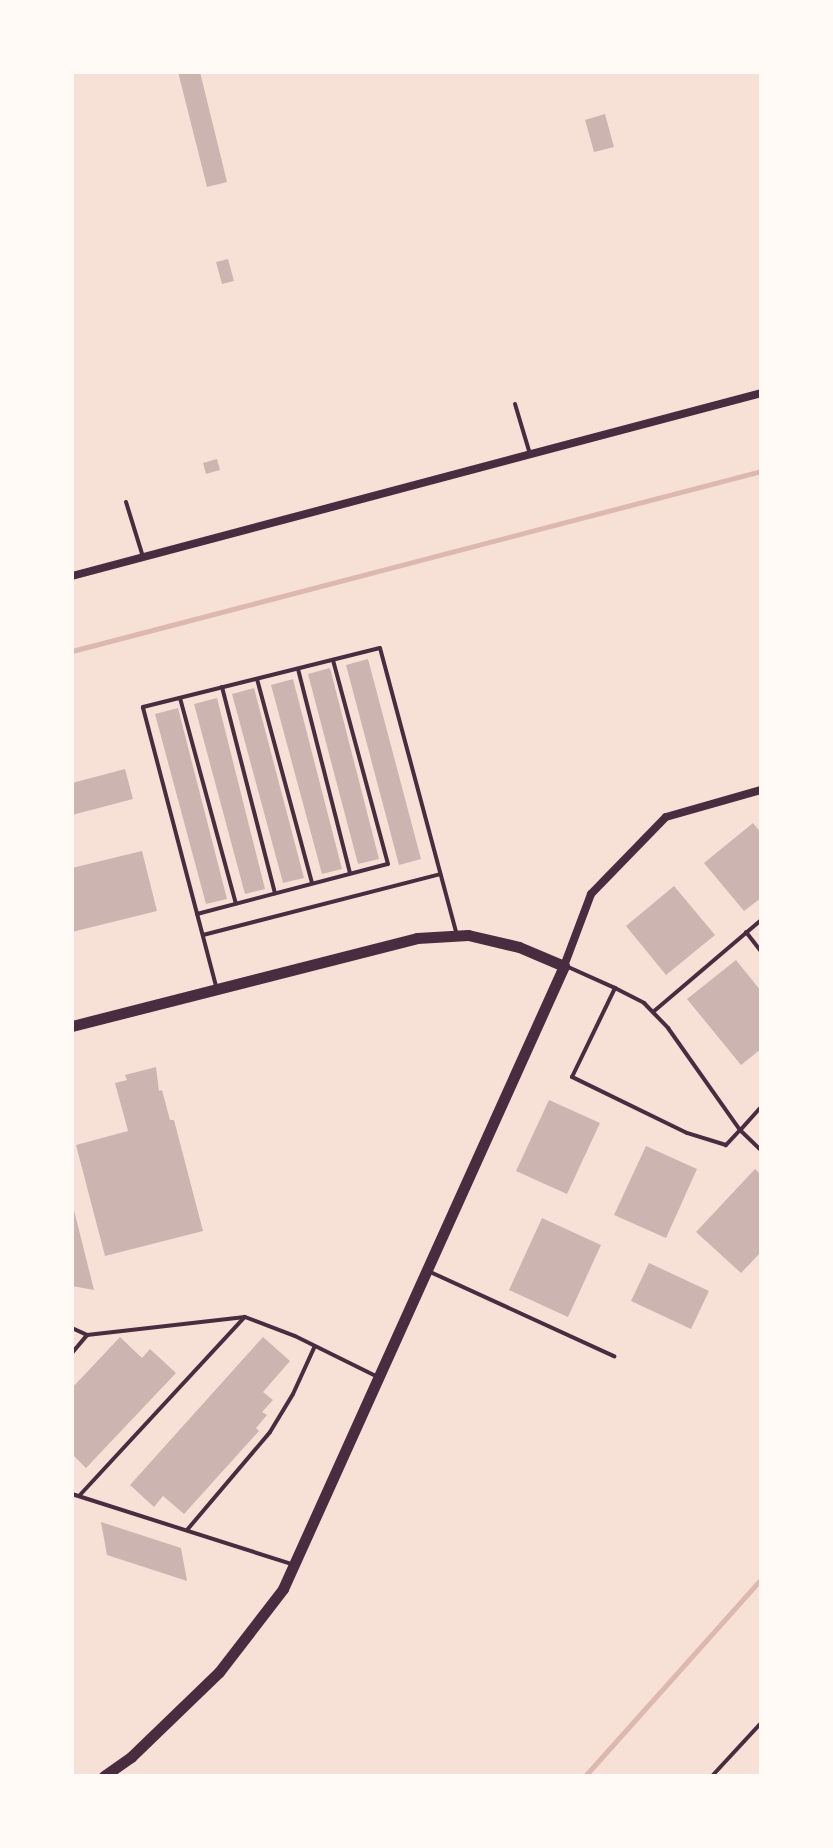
<!DOCTYPE html>
<style>
body{margin:0}
#map{position:relative;width:833px;height:1848px;overflow:hidden;background:#f7e1d7;font-family:"Public Sans",sans-serif}
div>[style]{position:absolute}
[style*='--x']{left:calc(var(--x)*1px);top:calc(var(--y)*1px);width:calc(var(--w)*1px);rotate:calc(var(--a)*1deg)}
.stream>*{height:5px;margin:-2.5px;padding:0 2.5px;transform-origin:2.5px;border-radius:2.5px;background:#dcb8b0}
.building>*{inset:0;background:#ccb4b1}
.service>*{height:4px;margin:-2px;padding:0 2px;transform-origin:2px;border-radius:2px;background:#4a2c40}
.minor>*{height:8px;margin:-4px;padding:0 4px;transform-origin:4px;border-radius:4px;background:#4a2c40}
.tertiary>*{height:11px;margin:-5.5px;padding:0 5.5px;transform-origin:5.5px;border-radius:5.5px;background:#4a2c40}
span{translate:-50% -50%;white-space:nowrap;text-align:center;line-height:1.15;-webkit-text-stroke:8px #fffaf5;paint-order:stroke}
.frame{position:absolute;inset:0;border:74px solid #fffaf5;pointer-events:none}
</style>
<div id="map">
<div class="stream">
<div style="--x:72;--y:651;--w:712;--a:-14.64"></div>
<div style="--x:585;--y:1776;--w:264;--a:-48.2"></div>
</div>
<div class="building">
<div style="clip-path:polygon(178px 72px,200px 72px,227px 182px,207px 187px)"></div>
<div style="clip-path:polygon(605px 114px,614px 147px,594px 152px,585px 120px)"></div>
<div style="clip-path:polygon(228px 259px,234px 281px,222px 284px,216px 262px)"></div>
<div style="clip-path:polygon(217px 459px,220px 470px,206px 474px,203px 463px)"></div>
<div style="clip-path:polygon(368px 659px,421px 859px,399px 865px,346px 665px)"></div>
<div style="clip-path:polygon(330px 668px,379px 859px,358px 864px,308px 674px)"></div>
<div style="clip-path:polygon(293px 679px,342px 869px,322px 874px,271px 685px)"></div>
<div style="clip-path:polygon(254px 688px,304px 878px,283px 883px,232px 694px)"></div>
<div style="clip-path:polygon(217px 698px,265px 889px,245px 894px,194px 704px)"></div>
<div style="clip-path:polygon(178px 708px,227px 899px,206px 904px,155px 714px)"></div>
<div style="clip-path:polygon(125px 769px,133px 799px,72px 815px,72px 783px)"></div>
<div style="clip-path:polygon(753px 823px,761px 833px,761px 898px,744px 911px,704px 863px)"></div>
<div style="clip-path:polygon(142px 851px,157px 911px,72px 932px,72px 868px)"></div>
<div style="clip-path:polygon(674px 886px,715px 935px,666px 975px,626px 926px)"></div>
<div style="clip-path:polygon(736px 960px,761px 991px,761px 1049px,741px 1065px,687px 999px)"></div>
<div style="clip-path:polygon(156px 1067px,159px 1091px,162px 1090px,170px 1120px,174px 1120px,203px 1231px,105px 1256px,76px 1145px,128px 1131px,115px 1083px,127px 1080px,125px 1075px)"></div>
<div style="clip-path:polygon(549px 1100px,600px 1123px,567px 1194px,516px 1171px)"></div>
<div style="clip-path:polygon(646px 1146px,697px 1169px,666px 1238px,614px 1215px)"></div>
<div style="clip-path:polygon(755px 1169px,761px 1175px,761px 1252px,741px 1273px,696px 1232px)"></div>
<div style="clip-path:polygon(72px 1206px,73px 1206px,94px 1290px,72px 1286px)"></div>
<div style="clip-path:polygon(542px 1218px,601px 1245px,568px 1317px,509px 1290px)"></div>
<div style="clip-path:polygon(649px 1263px,709px 1291px,691px 1329px,631px 1301px)"></div>
<div style="clip-path:polygon(120px 1337px,142px 1358px,150px 1349px,176px 1373px,86px 1468px,72px 1454px,72px 1388px)"></div>
<div style="clip-path:polygon(263px 1337px,290px 1361px,263px 1392px,273px 1400px,262px 1412px,267px 1415px,256px 1428px,259px 1431px,184px 1514px,163px 1496px,154px 1507px,130px 1485px)"></div>
<div style="clip-path:polygon(101px 1522px,181px 1548px,187px 1581px,107px 1555px)"></div>
</div>
<div class="service">
<div style="--x:515;--y:404;--w:52;--a:73.3"></div>
<div style="--x:126;--y:502;--w:58;--a:72.8"></div>
<div style="--x:298;--y:669;--w:211;--a:75.7"></div>
<div style="--x:257;--y:679;--w:211;--a:74.9"></div>
<div style="--x:222;--y:687;--w:213;--a:75.6"></div>
<div style="--x:180;--y:698;--w:213;--a:74.8"></div>
<div style="--x:197;--y:914;--w:197;--a:-14.7"></div>
<div style="--x:388;--y:864;--w:211;--a:-105.1"></div>
<div style="--x:746;--y:932;--w:24;--a:52"></div>
<div style="--x:203;--y:935;--w:245;--a:-14.4"></div>
<div style="--x:566;--y:966;--w:54;--a:24.2"></div>
<div style="--x:615;--y:988;--w:33;--a:27"></div>
<div style="--x:644;--y:1003;--w:35;--a:46"></div>
<div style="--x:668;--y:1028;--w:125;--a:54.8"></div>
<div style="--x:740;--y:1130;--w:21;--a:133"></div>
<div style="--x:726;--y:1145;--w:41;--a:-162.9"></div>
<div style="--x:687;--y:1133;--w:128;--a:-154"></div>
<div style="--x:572;--y:1077;--w:99;--a:-64.2"></div>
<div style="--x:216;--y:986;--w:288;--a:-104.7"></div>
<div style="--x:143;--y:707;--w:244;--a:-14"></div>
<div style="--x:380;--y:648;--w:294;--a:75"></div>
<div style="--x:653;--y:1012;--w:142;--a:-40.4"></div>
<div style="--x:761;--y:1107;--w:31;--a:132"></div>
<div style="--x:740;--y:1130;--w:29;--a:44"></div>
<div style="--x:428;--y:1271;--w:205;--a:24.6"></div>
<div style="--x:72;--y:1328;--w:17;--a:25"></div>
<div style="--x:87;--y:1335;--w:159;--a:-6.5"></div>
<div style="--x:72;--y:1353;--w:23;--a:-50"></div>
<div style="--x:72;--y:1494;--w:230;--a:17.7"></div>
<div style="--x:79;--y:1496;--w:244;--a:-47.2"></div>
<div style="--x:245;--y:1317;--w:53;--a:20.8"></div>
<div style="--x:295;--y:1336;--w:93;--a:26.3"></div>
<div style="--x:187;--y:1530;--w:128;--a:-49.7"></div>
<div style="--x:270;--y:1432;--w:44;--a:-58.8"></div>
<div style="--x:293;--y:1394;--w:51;--a:-65.5"></div>
<div style="--x:712;--y:1776;--w:72;--a:-47.2"></div>
</div>
<div class="minor">
<div style="--x:72;--y:576;--w:713;--a:-14.87"></div>
<div style="--x:564;--y:966;--w:77;--a:-69.4"></div>
<div style="--x:591;--y:894;--w:107;--a:-45.8"></div>
<div style="--x:666;--y:817;--w:99;--a:-15.9"></div>
</div>
<div class="tertiary">
<div style="--x:72;--y:1026;--w:356;--a:-14.3"></div>
<div style="--x:417;--y:938;--w:51;--a:-3.4"></div>
<div style="--x:468;--y:935;--w:52;--a:13.2"></div>
<div style="--x:519;--y:947;--w:49;--a:22.9"></div>
<div style="--x:564;--y:966;--w:683;--a:114.28"></div>
<div style="--x:283;--y:1589;--w:105;--a:127.6"></div>
<div style="--x:219;--y:1672;--w:122;--a:136"></div>
<div style="--x:131;--y:1757;--w:33;--a:145"></div>
</div>
<div class="frame"></div>
</div>
